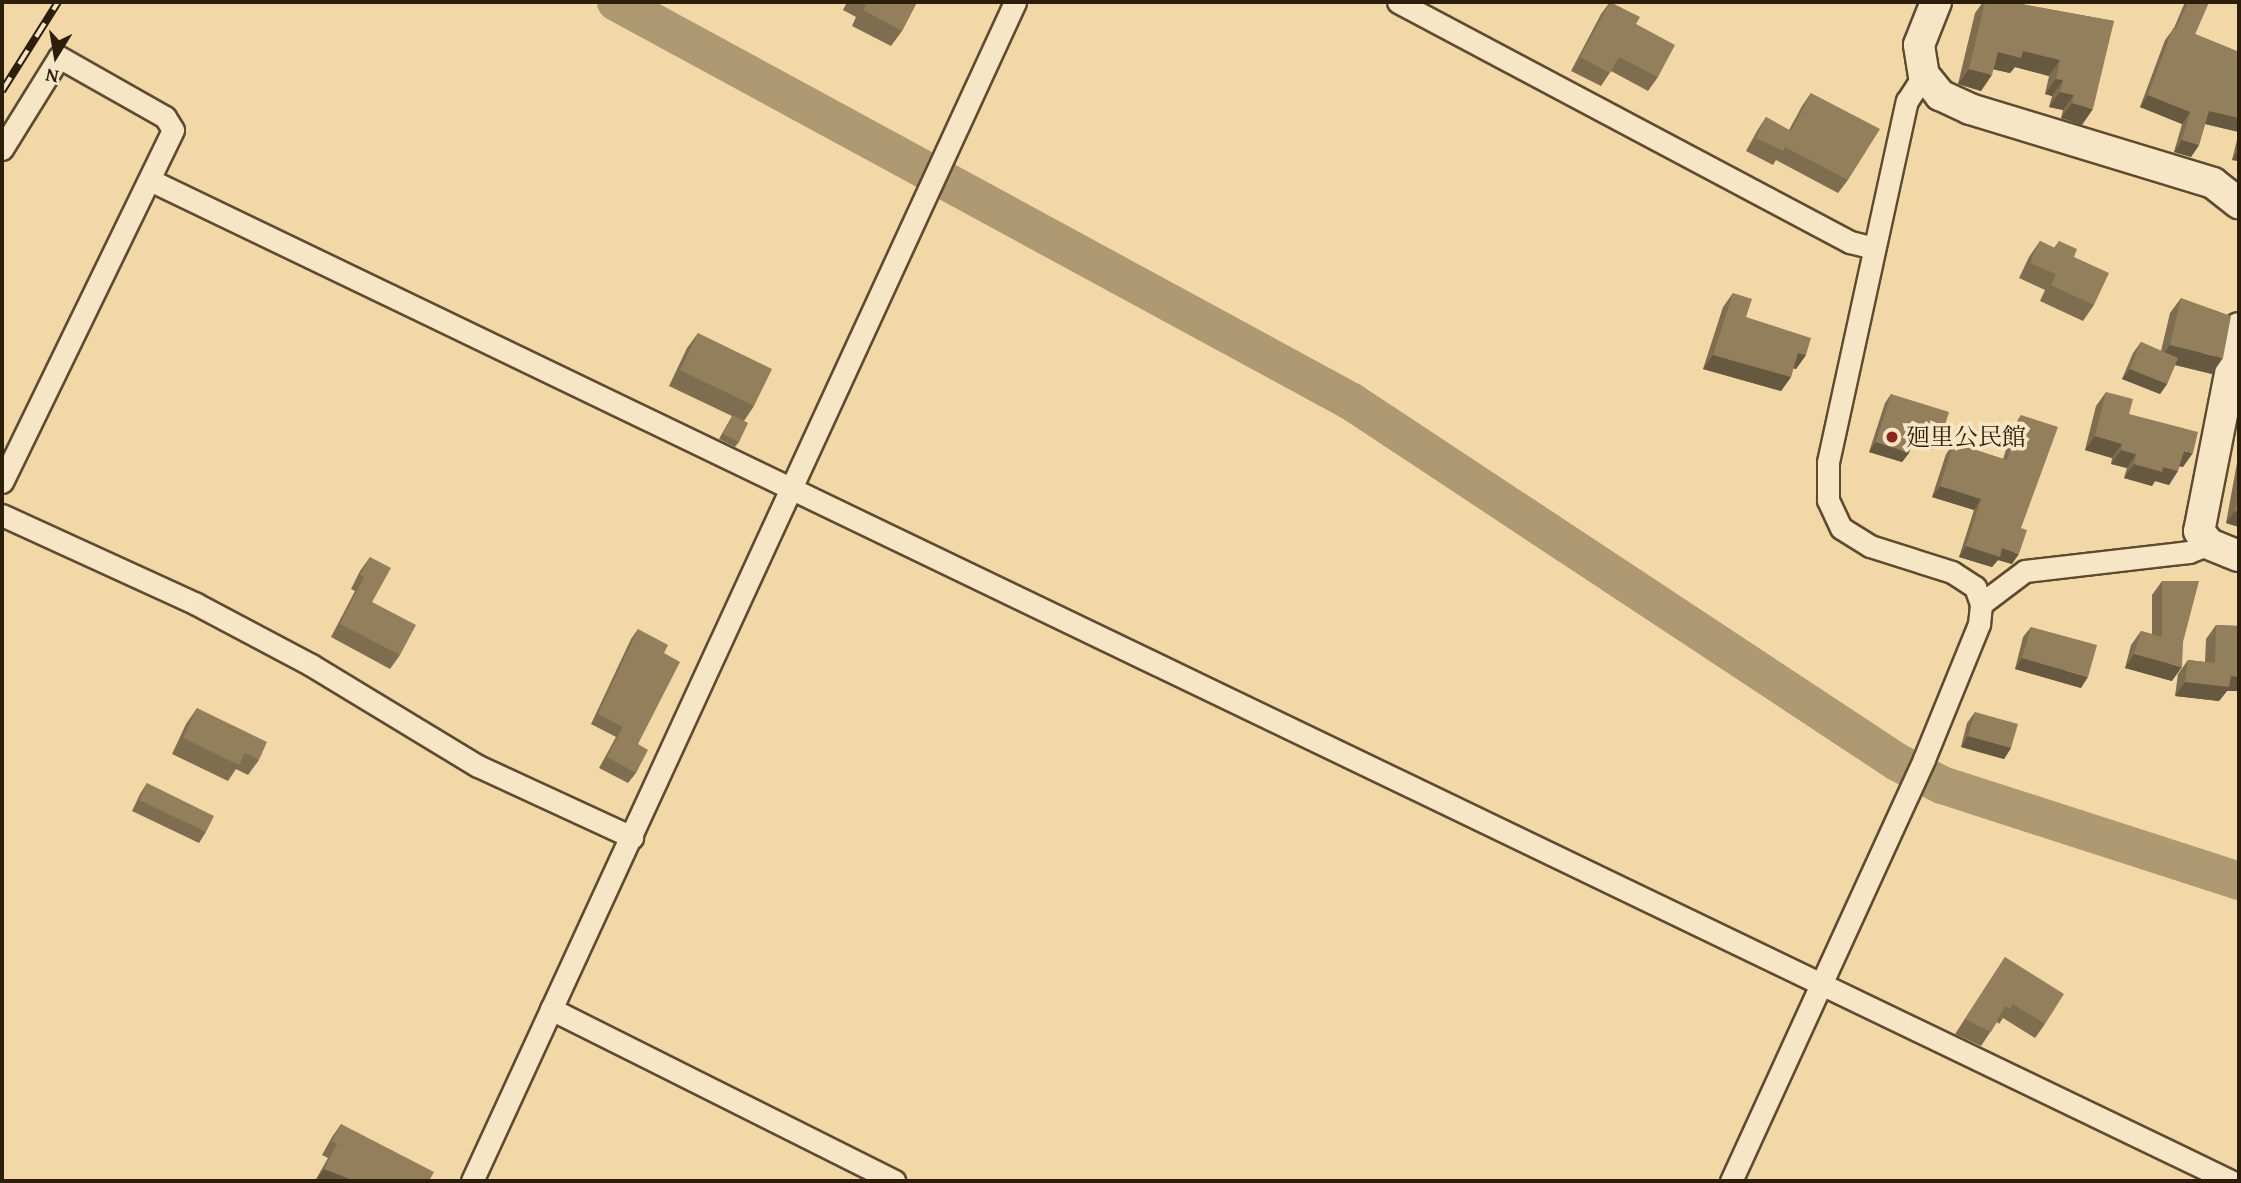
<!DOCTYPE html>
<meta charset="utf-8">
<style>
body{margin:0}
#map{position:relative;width:2241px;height:1183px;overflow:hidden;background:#f2d8a7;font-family:"Gentium Book Plus","Noto Serif JP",serif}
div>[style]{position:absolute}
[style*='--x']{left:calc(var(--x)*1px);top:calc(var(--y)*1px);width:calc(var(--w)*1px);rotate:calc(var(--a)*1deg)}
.river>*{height:38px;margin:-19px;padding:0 19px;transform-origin:19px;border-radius:19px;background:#af9972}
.roads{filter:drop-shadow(2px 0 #5e4c31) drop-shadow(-2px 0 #5e4c31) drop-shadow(0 2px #5e4c31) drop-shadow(0 -2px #5e4c31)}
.street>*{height:21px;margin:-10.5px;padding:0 10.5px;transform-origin:10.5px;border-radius:10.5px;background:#f7e6c6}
.secondary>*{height:30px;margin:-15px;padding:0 15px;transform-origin:15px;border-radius:15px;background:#f7e6c6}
.rail>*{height:8px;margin-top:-4px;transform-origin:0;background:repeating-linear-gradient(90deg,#f7e6c6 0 16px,#2c1e0a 0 32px);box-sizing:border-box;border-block:2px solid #2c1e0a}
.wall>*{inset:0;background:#7e6d4f}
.shaded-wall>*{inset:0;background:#675940}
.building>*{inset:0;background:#937f5c}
.dots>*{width:19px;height:19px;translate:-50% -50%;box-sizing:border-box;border:4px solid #f7e6c6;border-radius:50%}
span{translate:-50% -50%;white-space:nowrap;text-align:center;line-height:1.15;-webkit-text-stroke:7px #f7e6c6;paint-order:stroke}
.poi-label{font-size:24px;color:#2c1e0a}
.left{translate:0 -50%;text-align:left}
.frame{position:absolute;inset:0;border:4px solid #2c1e0a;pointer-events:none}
.north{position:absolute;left:21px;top:21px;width:70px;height:70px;-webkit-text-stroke:5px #f7e6c6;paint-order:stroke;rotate:191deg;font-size:19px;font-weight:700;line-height:28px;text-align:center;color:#2c1e0a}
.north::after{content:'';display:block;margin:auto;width:24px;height:32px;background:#2c1e0a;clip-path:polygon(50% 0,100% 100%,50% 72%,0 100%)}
</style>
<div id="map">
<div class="river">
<div style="--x:616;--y:2;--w:838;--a:28.52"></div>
<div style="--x:1352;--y:402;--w:653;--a:33.45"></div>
<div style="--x:1897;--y:762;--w:51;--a:27.1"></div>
<div style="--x:1942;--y:785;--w:312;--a:17.9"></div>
</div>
<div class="roads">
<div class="street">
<div style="--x:1398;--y:2;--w:512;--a:27.97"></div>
<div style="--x:1850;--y:242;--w:25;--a:14"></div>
<div style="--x:2;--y:149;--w:108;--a:-58.2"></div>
<div style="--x:59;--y:57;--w:122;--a:29.5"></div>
<div style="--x:165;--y:117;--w:15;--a:58"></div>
<div style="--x:173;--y:130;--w:391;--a:115.9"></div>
<div style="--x:152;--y:181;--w:2307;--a:25.69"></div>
<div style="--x:2;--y:515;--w:213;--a:24.6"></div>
<div style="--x:196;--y:604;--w:130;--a:27.9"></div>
<div style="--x:311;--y:665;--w:195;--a:31.2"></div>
<div style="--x:478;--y:766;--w:170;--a:24.8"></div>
<div style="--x:1981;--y:604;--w:55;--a:-36.9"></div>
<div style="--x:2025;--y:571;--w:165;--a:-6.6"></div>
<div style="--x:2189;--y:552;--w:22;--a:-22"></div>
<div style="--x:551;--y:1009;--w:384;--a:26.6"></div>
<div style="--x:472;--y:1181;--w:1298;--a:-65.27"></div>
<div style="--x:1731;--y:1181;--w:464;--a:-65.4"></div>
<div style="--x:1924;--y:759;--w:146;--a:-67.8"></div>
<div style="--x:1979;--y:624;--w:20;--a:-84"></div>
<div style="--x:1981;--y:604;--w:18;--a:-109"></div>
<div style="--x:1975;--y:587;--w:27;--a:-147"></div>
<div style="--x:1952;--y:572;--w:86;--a:-162.4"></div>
<div style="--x:1870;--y:546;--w:34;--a:-148"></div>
<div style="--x:1841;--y:528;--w:31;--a:-115"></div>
<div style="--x:1828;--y:500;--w:38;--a:-90"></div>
<div style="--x:1828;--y:462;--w:370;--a:-77.7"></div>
<div style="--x:1907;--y:101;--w:31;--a:-57"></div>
</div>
<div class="secondary">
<div style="--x:1936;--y:2;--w:46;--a:111.6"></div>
<div style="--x:1919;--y:45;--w:30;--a:81"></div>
<div style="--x:1924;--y:75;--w:26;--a:51"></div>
<div style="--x:1940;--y:95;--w:33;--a:25"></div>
<div style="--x:1970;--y:109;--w:254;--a:16.9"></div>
<div style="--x:2213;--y:183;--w:33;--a:38"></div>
<div style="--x:2239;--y:328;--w:207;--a:101.1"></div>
<div style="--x:2199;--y:531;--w:16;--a:52"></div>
<div style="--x:2209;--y:544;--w:32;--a:22"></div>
</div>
</div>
<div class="rail">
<div style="--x:2;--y:91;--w:105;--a:-57.8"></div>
</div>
<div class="wall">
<div style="clip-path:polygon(847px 2px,917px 2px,902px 31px,891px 46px,852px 26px,856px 17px,843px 10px)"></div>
<div style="clip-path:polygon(1610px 2px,1636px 24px,1658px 77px,1648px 91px,1611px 71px,1601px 86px,1571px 71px,1601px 14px)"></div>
<div style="clip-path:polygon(1983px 2px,2010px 2px,2114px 21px,2082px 125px,2061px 118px,2063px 110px,2049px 107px,2052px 96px,2045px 94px,2049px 76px,2015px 67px,2010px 73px,1993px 69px,1981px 91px,1958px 84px,1975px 13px)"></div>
<div style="clip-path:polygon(2185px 2px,2209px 2px,2195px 34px,2239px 52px,2239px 161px,2232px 160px,2239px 132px,2205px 124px,2199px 145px,2191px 157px,2174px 152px,2182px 124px,2140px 107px,2165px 40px,2174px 28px)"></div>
<div style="clip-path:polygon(1811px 93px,1848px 180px,1838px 193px,1776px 160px,1773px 165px,1746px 151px,1757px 131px,1766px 117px,1789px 130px,1802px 106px)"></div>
<div style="clip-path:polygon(2040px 241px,2054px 248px,2059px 241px,2074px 257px,2094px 305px,2083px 321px,2040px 301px,2045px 290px,2019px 278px,2029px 257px)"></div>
<div style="clip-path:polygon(1733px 293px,1746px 317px,1806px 355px,1796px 369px,1793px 368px,1791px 377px,1781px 391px,1703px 369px,1723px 307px)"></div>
<div style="clip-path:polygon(2181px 298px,2212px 374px,2175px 365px,2167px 384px,2160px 394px,2122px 379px,2133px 353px,2141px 342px,2161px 351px,2170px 313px)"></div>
<div style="clip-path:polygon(698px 333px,754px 406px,744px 421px,739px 442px,735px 447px,719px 439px,732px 416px,669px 386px,687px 348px)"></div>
<div style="clip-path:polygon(2106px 392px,2183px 467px,2180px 466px,2169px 485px,2155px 481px,2152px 486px,2124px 478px,2127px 468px,2111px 464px,2112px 458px,2085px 450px,2096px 406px)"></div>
<div style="clip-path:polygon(1891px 394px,1933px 450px,1912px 444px,1909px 453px,1902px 462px,1869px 452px,1885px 403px)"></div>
<div style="clip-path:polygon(2021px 415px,2021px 528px,2012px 564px,1998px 560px,1992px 567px,1959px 557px,1974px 510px,1932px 497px,1946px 454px,1954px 443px,2003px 459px,2014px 426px)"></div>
<div style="clip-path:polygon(2239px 452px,2239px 527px,2226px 523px)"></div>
<div style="clip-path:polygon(370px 557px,372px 602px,400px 655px,390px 669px,331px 637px,355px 591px,351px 589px,360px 571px)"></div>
<div style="clip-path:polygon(2162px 581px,2172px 681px,2125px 668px,2131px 645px,2141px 631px,2152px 634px,2152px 595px)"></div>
<div style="clip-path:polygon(2216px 625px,2239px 626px,2239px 691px,2227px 691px,2219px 701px,2175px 696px,2178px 674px,2188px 660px,2205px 662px,2206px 639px)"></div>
<div style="clip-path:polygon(2031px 627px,2081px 688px,2015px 669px,2023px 637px)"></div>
<div style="clip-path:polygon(638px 629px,664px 653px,638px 744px,636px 773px,628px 783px,599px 768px,616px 737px,591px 724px,631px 639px)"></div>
<div style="clip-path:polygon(197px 708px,259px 760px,248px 775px,236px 769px,228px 781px,172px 754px,186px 724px)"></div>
<div style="clip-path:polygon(1975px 712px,2011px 748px,2004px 759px,1961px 747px,1967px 723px)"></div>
<div style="clip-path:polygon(147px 783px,206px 832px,199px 843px,132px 811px,140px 794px)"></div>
<div style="clip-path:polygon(2005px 957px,2045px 1024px,2035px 1038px,2003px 1018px,1999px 1024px,1997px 1022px,1981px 1046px,1955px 1034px)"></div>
<div style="clip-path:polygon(341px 1124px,429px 1181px,315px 1181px,328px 1158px,322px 1155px,332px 1137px)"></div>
</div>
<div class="shaded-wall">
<div style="clip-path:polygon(2023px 51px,2060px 60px,2049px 76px,2015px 67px,2010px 73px,1987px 68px,1998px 52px)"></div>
<div style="clip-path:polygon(1969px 69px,1992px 75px,1981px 91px,1958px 84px)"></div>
<div style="clip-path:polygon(2056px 79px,2063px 80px,2052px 96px,2045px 94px)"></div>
<div style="clip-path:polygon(2060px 92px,2074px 95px,2063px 110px,2049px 107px)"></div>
<div style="clip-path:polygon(2148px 95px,2190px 112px,2182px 124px,2140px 107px)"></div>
<div style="clip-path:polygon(2072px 103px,2093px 109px,2082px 125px,2061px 118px)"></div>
<div style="clip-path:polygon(2209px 111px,2239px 118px,2239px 132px,2201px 123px)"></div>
<div style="clip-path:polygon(2182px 140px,2199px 145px,2191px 157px,2174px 152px)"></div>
<div style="clip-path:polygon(2239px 149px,2239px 161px,2232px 160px)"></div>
<div style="clip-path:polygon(2170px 345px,2223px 358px,2212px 374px,2159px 361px)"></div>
<div style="clip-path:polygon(1798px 353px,1806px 355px,1796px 369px,1789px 367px)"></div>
<div style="clip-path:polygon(1713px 355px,1791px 377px,1781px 391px,1703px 369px)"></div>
<div style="clip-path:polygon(2130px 369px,2167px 384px,2160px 394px,2122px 379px)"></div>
<div style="clip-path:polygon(1915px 433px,1940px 441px,1933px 450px,1908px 443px)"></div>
<div style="clip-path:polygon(2095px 436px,2122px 444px,2112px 458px,2085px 450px)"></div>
<div style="clip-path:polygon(1876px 442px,1909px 453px,1902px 462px,1869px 452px)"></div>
<div style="clip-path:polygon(2121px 450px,2136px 454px,2127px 468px,2111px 464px)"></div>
<div style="clip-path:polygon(2184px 451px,2193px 453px,2183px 467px,2174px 465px)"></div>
<div style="clip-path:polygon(2134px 464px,2163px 467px,2178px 471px,2169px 485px,2155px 481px,2152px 486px,2124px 478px)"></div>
<div style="clip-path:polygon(1940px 486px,1981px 499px,1974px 510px,1932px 497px)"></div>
<div style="clip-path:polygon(2235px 511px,2239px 512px,2239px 527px,2226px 523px)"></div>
<div style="clip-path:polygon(1966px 546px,2002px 548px,2019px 554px,2012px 564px,1998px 560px,1992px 567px,1959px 557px)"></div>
<div style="clip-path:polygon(2134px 654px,2182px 667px,2172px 681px,2125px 668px)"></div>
<div style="clip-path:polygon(2022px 658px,2088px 677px,2081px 688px,2015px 669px)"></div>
<div style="clip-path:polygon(2231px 676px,2239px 677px,2239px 691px,2227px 691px,2219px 701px,2175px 696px,2185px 682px)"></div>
<div style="clip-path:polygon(1968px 736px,2011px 748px,2004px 759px,1961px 747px)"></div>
<div style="clip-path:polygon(324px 1169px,355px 1181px,315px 1181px)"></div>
</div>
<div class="building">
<div style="clip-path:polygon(867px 2px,917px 2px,902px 31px,863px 10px)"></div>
<div style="clip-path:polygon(1610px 2px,1640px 17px,1636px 24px,1675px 45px,1658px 77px,1619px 57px,1610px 73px,1580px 57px)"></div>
<div style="clip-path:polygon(1985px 2px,2010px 2px,2114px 21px,2093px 109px,2072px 103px,2074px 95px,2060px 92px,2063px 80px,2056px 79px,2060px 60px,2023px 51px,2021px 58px,1998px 52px,1992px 75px,1969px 69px)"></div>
<div style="clip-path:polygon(2188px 2px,2209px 2px,2195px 34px,2239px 52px,2239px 118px,2209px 111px,2199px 145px,2182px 140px,2190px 112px,2148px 95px,2173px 28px,2176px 29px)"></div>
<div style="clip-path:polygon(1811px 93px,1880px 129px,1848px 180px,1785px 147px,1783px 151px,1756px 138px,1766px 117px,1791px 131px)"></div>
<div style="clip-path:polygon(2040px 241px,2055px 248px,2059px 241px,2077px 249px,2074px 257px,2109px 273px,2094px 305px,2051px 285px,2056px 274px,2030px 263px)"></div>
<div style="clip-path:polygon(1733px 293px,1752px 299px,1746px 317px,1811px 338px,1806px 355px,1798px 353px,1791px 377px,1713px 355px)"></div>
<div style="clip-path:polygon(2181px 298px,2231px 316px,2223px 358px,2170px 345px)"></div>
<div style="clip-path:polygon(698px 333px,772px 369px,754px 406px,680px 370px)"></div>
<div style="clip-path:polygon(2141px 342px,2178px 358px,2167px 384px,2130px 369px)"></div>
<div style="clip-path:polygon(2106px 392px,2133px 399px,2129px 414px,2198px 432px,2193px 453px,2184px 451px,2178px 471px,2163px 467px,2162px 472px,2134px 464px,2136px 454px,2121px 450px,2122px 444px,2095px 436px)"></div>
<div style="clip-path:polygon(1891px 394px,1949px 412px,1940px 441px,1915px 433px,1909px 453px,1876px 442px)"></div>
<div style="clip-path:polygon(733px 415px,748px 423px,739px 442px,723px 434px)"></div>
<div style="clip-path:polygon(2021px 415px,2058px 427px,2021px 528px,2027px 530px,2019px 554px,2002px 548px,2000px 557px,1966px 546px,1981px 499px,1940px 486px,1954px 443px,2007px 460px)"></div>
<div style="clip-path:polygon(2239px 486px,2239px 512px,2235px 511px)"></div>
<div style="clip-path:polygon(370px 557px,391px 568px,372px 602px,416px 625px,400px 655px,340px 624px,364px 577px,360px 575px)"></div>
<div style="clip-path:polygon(2162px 581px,2199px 581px,2183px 642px,2182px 667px,2134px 654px,2141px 631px,2162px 637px)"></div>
<div style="clip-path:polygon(2216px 625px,2239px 626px,2239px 677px,2231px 676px,2229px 687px,2185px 682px,2188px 660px,2215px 663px)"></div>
<div style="clip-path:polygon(2031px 627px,2097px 645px,2088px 677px,2022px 658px)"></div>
<div style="clip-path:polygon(638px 629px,668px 645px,664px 653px,680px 662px,638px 744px,648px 750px,636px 773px,607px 757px,623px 727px,598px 714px)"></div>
<div style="clip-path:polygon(197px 708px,267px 742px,259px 760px,245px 753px,239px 765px,183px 738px)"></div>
<div style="clip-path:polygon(1975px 712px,2018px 724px,2011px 748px,1968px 736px)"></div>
<div style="clip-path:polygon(147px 783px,214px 816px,206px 832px,139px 800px)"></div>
<div style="clip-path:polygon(2005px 957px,2064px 994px,2045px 1024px,2013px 1004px,2010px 1009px,2005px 1006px,1991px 1032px,1965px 1019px)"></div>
<div style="clip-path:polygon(341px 1124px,434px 1172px,429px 1181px,355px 1181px,324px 1169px,337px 1144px,332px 1141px)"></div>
</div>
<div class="dots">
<div style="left:1892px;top:437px;background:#8f2418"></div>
</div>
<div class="poi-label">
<span class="left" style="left:1906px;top:437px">廻里公民館</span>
</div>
<div class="frame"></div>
<div class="north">N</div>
</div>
